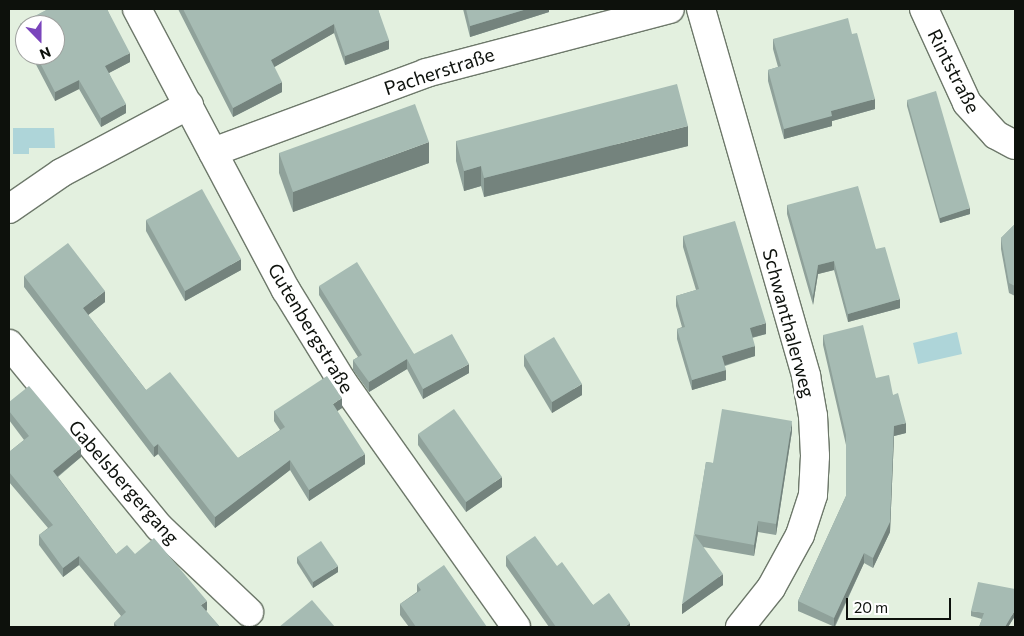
<!DOCTYPE html>
<meta charset="utf-8">
<style>
body{margin:0}
#map{position:relative;width:1024px;height:636px;overflow:hidden;background:#e3f0df;font-family:Commissioner,sans-serif}
div>[style]{position:absolute}
[style*='--x']{left:calc(var(--x)*1px);top:calc(var(--y)*1px);width:calc(var(--w)*1px);rotate:calc(var(--a)*1deg)}
.water>*{inset:0;background:#aed5d9}
.roads{filter:drop-shadow(1px 0 #6d786a) drop-shadow(-1px 0 #6d786a) drop-shadow(0 1px #6d786a) drop-shadow(0 -1px #6d786a)}
.street>*{height:28px;margin:-14px;padding:0 14px;transform-origin:14px;border-radius:14px;background:#fff}
.wall>*{inset:0;background:#8fa19a}
.shaded-wall>*{inset:0;background:#74837d}
.building>*{inset:0;background:#a6bbb3}
span{translate:-50% -50%;white-space:nowrap;text-align:center;line-height:1.15;-webkit-text-stroke:5px #fff;paint-order:stroke}
.street-label{font-size:19px;color:#0d110c}
.frame{position:absolute;inset:0;border:10px solid #0d110c;pointer-events:none}
.north{position:absolute;left:15px;top:15px;width:50px;height:50px;box-sizing:border-box;background:#fff;border:1px solid #9ea09e;border-radius:50%;rotate:158deg;font-size:14px;font-weight:700;line-height:20px;text-align:center;color:#0d110c}
.north::after{content:'';display:block;margin:auto;width:18px;height:22px;background:#7a45bc;clip-path:polygon(50% 0,100% 100%,50% 72%,0 100%)}
.scale{position:absolute;left:846px;top:598px;width:105px;height:22px;box-sizing:border-box;border:2px solid #0d110c;border-top:0;padding-left:6px;font-size:15px;line-height:18px;white-space:nowrap;color:#0d110c;-webkit-text-stroke:4px #fff;paint-order:stroke}
</style>
<div id="map">
<div class="water">
<div style="clip-path:polygon(13px 128px,54px 128px,55px 148px,29px 148px,29px 154px,13px 154px)"></div>
<div style="clip-path:polygon(957px 332px,962px 354px,918px 364px,913px 343px)"></div>
</div>
<div class="roads">
<div class="street">
<div style="--x:137;--y:9;--w:318;--a:62.1"></div>
<div style="--x:286;--y:290;--w:107;--a:58.4"></div>
<div style="--x:342;--y:381;--w:301;--a:54.7"></div>
<div style="--x:701;--y:9;--w:382;--a:74"></div>
<div style="--x:806;--y:376;--w:41;--a:80.1"></div>
<div style="--x:813;--y:416;--w:40;--a:87.1"></div>
<div style="--x:815;--y:456;--w:39;--a:93"></div>
<div style="--x:813;--y:495;--w:42;--a:108"></div>
<div style="--x:800;--y:535;--w:60;--a:118.7"></div>
<div style="--x:771;--y:588;--w:50;--a:128.5"></div>
<div style="--x:924;--y:9;--w:103;--a:65.4"></div>
<div style="--x:967;--y:103;--w:43;--a:47.8"></div>
<div style="--x:996;--y:135;--w:21;--a:28"></div>
<div style="--x:213;--y:152;--w:227;--a:-20.3"></div>
<div style="--x:426;--y:73;--w:252;--a:-14.7"></div>
<div style="--x:9;--y:209;--w:63;--a:-34.7"></div>
<div style="--x:61;--y:173;--w:145;--a:-28"></div>
<div style="--x:9;--y:344;--w:237;--a:50.7"></div>
<div style="--x:159;--y:527;--w:124;--a:43.4"></div>
</div>
</div>
<div class="wall">
<div style="clip-path:polygon(46px 9px,107px 9px,130px 62px,109px 73px,126px 113px,101px 127px,79px 89px,55px 101px,31px 55px,55px 55px,25px 25px,25px 43px,20px 33px,20px 24px,47px 10px)"></div>
<div style="clip-path:polygon(178px 9px,378px 9px,389px 49px,345px 65px,334px 33px,274px 67px,282px 92px,233px 117px)"></div>
<div style="clip-path:polygon(463px 9px,549px 9px,549px 12px,470px 37px)"></div>
<div style="clip-path:polygon(852px 34px,875px 109px,832px 121px,832px 126px,784px 139px,768px 81px,768px 70px,778px 67px,773px 49px,773px 39px)"></div>
<div style="clip-path:polygon(907px 100px,970px 214px,940px 223px,907px 106px)"></div>
<div style="clip-path:polygon(456px 141px,688px 146px,484px 197px,481px 186px,464px 191px,456px 161px)"></div>
<div style="clip-path:polygon(279px 153px,429px 163px,293px 212px,279px 173px)"></div>
<div style="clip-path:polygon(787px 205px,876px 249px,900px 308px,848px 322px,834px 270px,818px 274px,813px 305px,787px 214px)"></div>
<div style="clip-path:polygon(146px 220px,241px 270px,185px 301px,146px 231px)"></div>
<div style="clip-path:polygon(1015px 224px,1015px 296px,1009px 293px,1001px 249px,1001px 238px)"></div>
<div style="clip-path:polygon(683px 236px,766px 334px,752px 338px,755px 356px,725px 366px,726px 380px,692px 390px,677px 339px,677px 329px,682px 327px,676px 306px,676px 296px,696px 290px,683px 247px)"></div>
<div style="clip-path:polygon(24px 276px,105px 302px,88px 315px,146px 390px,238px 458px,280px 430px,274px 421px,274px 411px,342px 408px,337px 411px,365px 464px,309px 501px,290px 470px,215px 528px,158px 454px,154px 457px,24px 287px)"></div>
<div style="clip-path:polygon(319px 286px,414px 354px,469px 373px,423px 399px,407px 369px,369px 392px,353px 370px,353px 360px,358px 357px,319px 295px)"></div>
<div style="clip-path:polygon(823px 335px,876px 378px,893px 395px,906px 433px,894px 436px,890px 532px,873px 568px,864px 563px,835px 627px,798px 611px,798px 601px,846px 496px,846px 445px,823px 345px)"></div>
<div style="clip-path:polygon(524px 355px,582px 395px,552px 413px,524px 366px)"></div>
<div style="clip-path:polygon(9px 402px,81px 457px,58px 477px,116px 554px,135px 554px,207px 610px,206px 611px,220px 627px,114px 627px,114px 623px,121px 616px,79px 565px,63px 577px,39px 545px,39px 535px,48px 528px,9px 482px,9px 452px,24px 440px,9px 420px)"></div>
<div style="clip-path:polygon(792px 431px,776px 535px,758px 532px,754px 556px,703px 547px,723px 585px,682px 614px,706px 462px,713px 463px)"></div>
<div style="clip-path:polygon(418px 434px,502px 487px,466px 512px,418px 445px)"></div>
<div style="clip-path:polygon(506px 556px,557px 566px,593px 605px,630px 627px,549px 627px,506px 566px)"></div>
<div style="clip-path:polygon(297px 557px,338px 572px,313px 588px,297px 563px)"></div>
<div style="clip-path:polygon(417px 584px,487px 627px,409px 627px,400px 615px,400px 604px,417px 592px)"></div>
<div style="clip-path:polygon(971px 611px,1015px 616px,1008px 627px,979px 627px,982px 619px,971px 616px)"></div>
</div>
<div class="shaded-wall">
<div style="clip-path:polygon(527px 9px,549px 9px,549px 12px,470px 37px,470px 26px)"></div>
<div style="clip-path:polygon(334px 24px,334px 33px,271px 69px,271px 60px)"></div>
<div style="clip-path:polygon(389px 40px,389px 49px,345px 65px,345px 56px)"></div>
<div style="clip-path:polygon(130px 53px,130px 62px,105px 75px,105px 66px)"></div>
<div style="clip-path:polygon(79px 80px,79px 89px,55px 101px,55px 92px)"></div>
<div style="clip-path:polygon(282px 82px,282px 92px,233px 117px,233px 108px)"></div>
<div style="clip-path:polygon(875px 99px,875px 109px,832px 121px,832px 126px,784px 139px,784px 129px,831px 111px)"></div>
<div style="clip-path:polygon(126px 104px,126px 113px,101px 127px,101px 118px)"></div>
<div style="clip-path:polygon(688px 126px,688px 146px,484px 197px,484px 178px)"></div>
<div style="clip-path:polygon(429px 142px,429px 163px,293px 212px,293px 192px)"></div>
<div style="clip-path:polygon(481px 166px,481px 186px,464px 191px,464px 171px)"></div>
<div style="clip-path:polygon(970px 208px,970px 214px,940px 223px,940px 218px)"></div>
<div style="clip-path:polygon(241px 259px,241px 270px,185px 301px,185px 291px)"></div>
<div style="clip-path:polygon(834px 261px,834px 270px,818px 274px,813px 305px,813px 296px,818px 265px)"></div>
<div style="clip-path:polygon(105px 291px,105px 302px,83px 319px,83px 308px)"></div>
<div style="clip-path:polygon(900px 299px,900px 308px,848px 322px,848px 314px)"></div>
<div style="clip-path:polygon(766px 323px,766px 334px,750px 338px,750px 328px)"></div>
<div style="clip-path:polygon(755px 346px,755px 356px,722px 366px,722px 356px)"></div>
<div style="clip-path:polygon(407px 359px,407px 369px,369px 392px,369px 382px)"></div>
<div style="clip-path:polygon(469px 364px,469px 373px,423px 399px,423px 389px)"></div>
<div style="clip-path:polygon(726px 370px,726px 380px,692px 390px,692px 380px)"></div>
<div style="clip-path:polygon(582px 384px,582px 395px,552px 413px,552px 402px)"></div>
<div style="clip-path:polygon(342px 398px,342px 408px,333px 414px,333px 404px)"></div>
<div style="clip-path:polygon(792px 421px,792px 431px,776px 535px,776px 524px)"></div>
<div style="clip-path:polygon(906px 423px,906px 433px,894px 436px,890px 532px,873px 568px,873px 558px,894px 426px)"></div>
<div style="clip-path:polygon(158px 444px,158px 454px,154px 457px,154px 447px)"></div>
<div style="clip-path:polygon(81px 448px,81px 457px,53px 480px,53px 471px)"></div>
<div style="clip-path:polygon(365px 454px,365px 464px,309px 501px,309px 490px)"></div>
<div style="clip-path:polygon(290px 460px,290px 470px,215px 528px,215px 517px)"></div>
<div style="clip-path:polygon(502px 477px,502px 487px,466px 512px,466px 502px)"></div>
<div style="clip-path:polygon(758px 521px,758px 532px,754px 556px,754px 545px)"></div>
<div style="clip-path:polygon(864px 553px,864px 563px,834px 627px,834px 618px)"></div>
<div style="clip-path:polygon(79px 556px,79px 565px,63px 577px,63px 568px)"></div>
<div style="clip-path:polygon(338px 566px,338px 572px,313px 588px,313px 582px)"></div>
<div style="clip-path:polygon(723px 574px,723px 585px,682px 614px,682px 604px)"></div>
<div style="clip-path:polygon(207px 601px,207px 610px,201px 615px,201px 605px)"></div>
<div style="clip-path:polygon(1015px 610px,1015px 616px,1008px 627px,1005px 627px)"></div>
<div style="clip-path:polygon(630px 623px,630px 627px,625px 627px)"></div>
</div>
<div class="building">
<div style="clip-path:polygon(48px 9px,107px 9px,130px 53px,105px 66px,126px 104px,101px 118px,79px 80px,55px 92px,36px 55px,55px 55px,55px 25px,25px 25px,25px 34px,20px 24px)"></div>
<div style="clip-path:polygon(183px 9px,378px 9px,389px 40px,345px 56px,334px 24px,271px 60px,282px 82px,233px 108px)"></div>
<div style="clip-path:polygon(466px 9px,527px 9px,470px 26px)"></div>
<div style="clip-path:polygon(848px 18px,852px 34px,857px 33px,875px 99px,831px 111px,832px 116px,784px 129px,768px 70px,781px 66px,773px 39px)"></div>
<div style="clip-path:polygon(677px 84px,688px 126px,484px 178px,481px 166px,464px 171px,456px 141px)"></div>
<div style="clip-path:polygon(936px 91px,970px 208px,940px 218px,907px 100px)"></div>
<div style="clip-path:polygon(415px 104px,429px 142px,293px 192px,279px 153px)"></div>
<div style="clip-path:polygon(858px 186px,876px 249px,885px 247px,900px 299px,848px 314px,834px 261px,818px 265px,813px 296px,787px 205px)"></div>
<div style="clip-path:polygon(202px 189px,241px 259px,185px 291px,146px 220px)"></div>
<div style="clip-path:polygon(735px 221px,766px 323px,750px 328px,755px 346px,722px 356px,726px 370px,692px 380px,677px 329px,685px 327px,676px 296px,699px 289px,683px 236px)"></div>
<div style="clip-path:polygon(1015px 224px,1015px 286px,1009px 283px,1001px 238px)"></div>
<div style="clip-path:polygon(68px 243px,105px 291px,83px 308px,146px 390px,170px 372px,238px 458px,285px 427px,274px 411px,327px 376px,342px 398px,333px 404px,365px 454px,309px 490px,290px 460px,215px 517px,158px 444px,154px 447px,24px 276px)"></div>
<div style="clip-path:polygon(357px 262px,414px 354px,452px 334px,469px 364px,423px 389px,407px 359px,369px 382px,353px 360px,362px 355px,319px 286px)"></div>
<div style="clip-path:polygon(863px 325px,876px 378px,889px 375px,893px 395px,898px 393px,906px 423px,894px 426px,890px 522px,873px 558px,864px 553px,834px 618px,798px 601px,846px 496px,846px 435px,823px 335px)"></div>
<div style="clip-path:polygon(554px 337px,582px 384px,552px 402px,524px 355px)"></div>
<div style="clip-path:polygon(29px 386px,81px 448px,53px 471px,116px 554px,127px 545px,135px 554px,154px 538px,207px 601px,201px 605px,220px 627px,118px 627px,114px 623px,126px 612px,79px 556px,63px 568px,39px 535px,53px 525px,9px 472px,9px 452px,29px 436px,9px 411px,9px 402px)"></div>
<div style="clip-path:polygon(454px 409px,502px 477px,466px 502px,418px 434px)"></div>
<div style="clip-path:polygon(722px 409px,792px 421px,776px 524px,758px 521px,754px 545px,694px 534px,723px 574px,682px 604px,706px 462px,713px 463px)"></div>
<div style="clip-path:polygon(535px 536px,557px 566px,562px 562px,593px 605px,609px 593px,630px 623px,625px 627px,556px 627px,506px 556px)"></div>
<div style="clip-path:polygon(321px 541px,338px 566px,313px 582px,297px 557px)"></div>
<div style="clip-path:polygon(444px 565px,487px 627px,416px 627px,400px 604px,421px 590px,417px 584px)"></div>
<div style="clip-path:polygon(978px 582px,1015px 589px,1015px 610px,1005px 627px,979px 627px,984px 613px,971px 611px)"></div>
<div style="clip-path:polygon(312px 600px,335px 627px,279px 627px)"></div>
</div>
<div class="street-label">
<span style="left:439px;top:71px;rotate:-18deg">Pacherstraße</span>
<span style="left:954px;top:71px;rotate:63deg">Rintstraße</span>
<span style="left:789px;top:323px;rotate:75deg">Schwanthalerweg</span>
<span style="left:311px;top:328px;rotate:59deg">Gutenbergstraße</span>
<span style="left:124px;top:482px;rotate:49deg">Gabelsbergergang</span>
</div>
<div class="frame"></div>
<div class="north">N</div>
<div class="scale">20 m</div>
</div>
